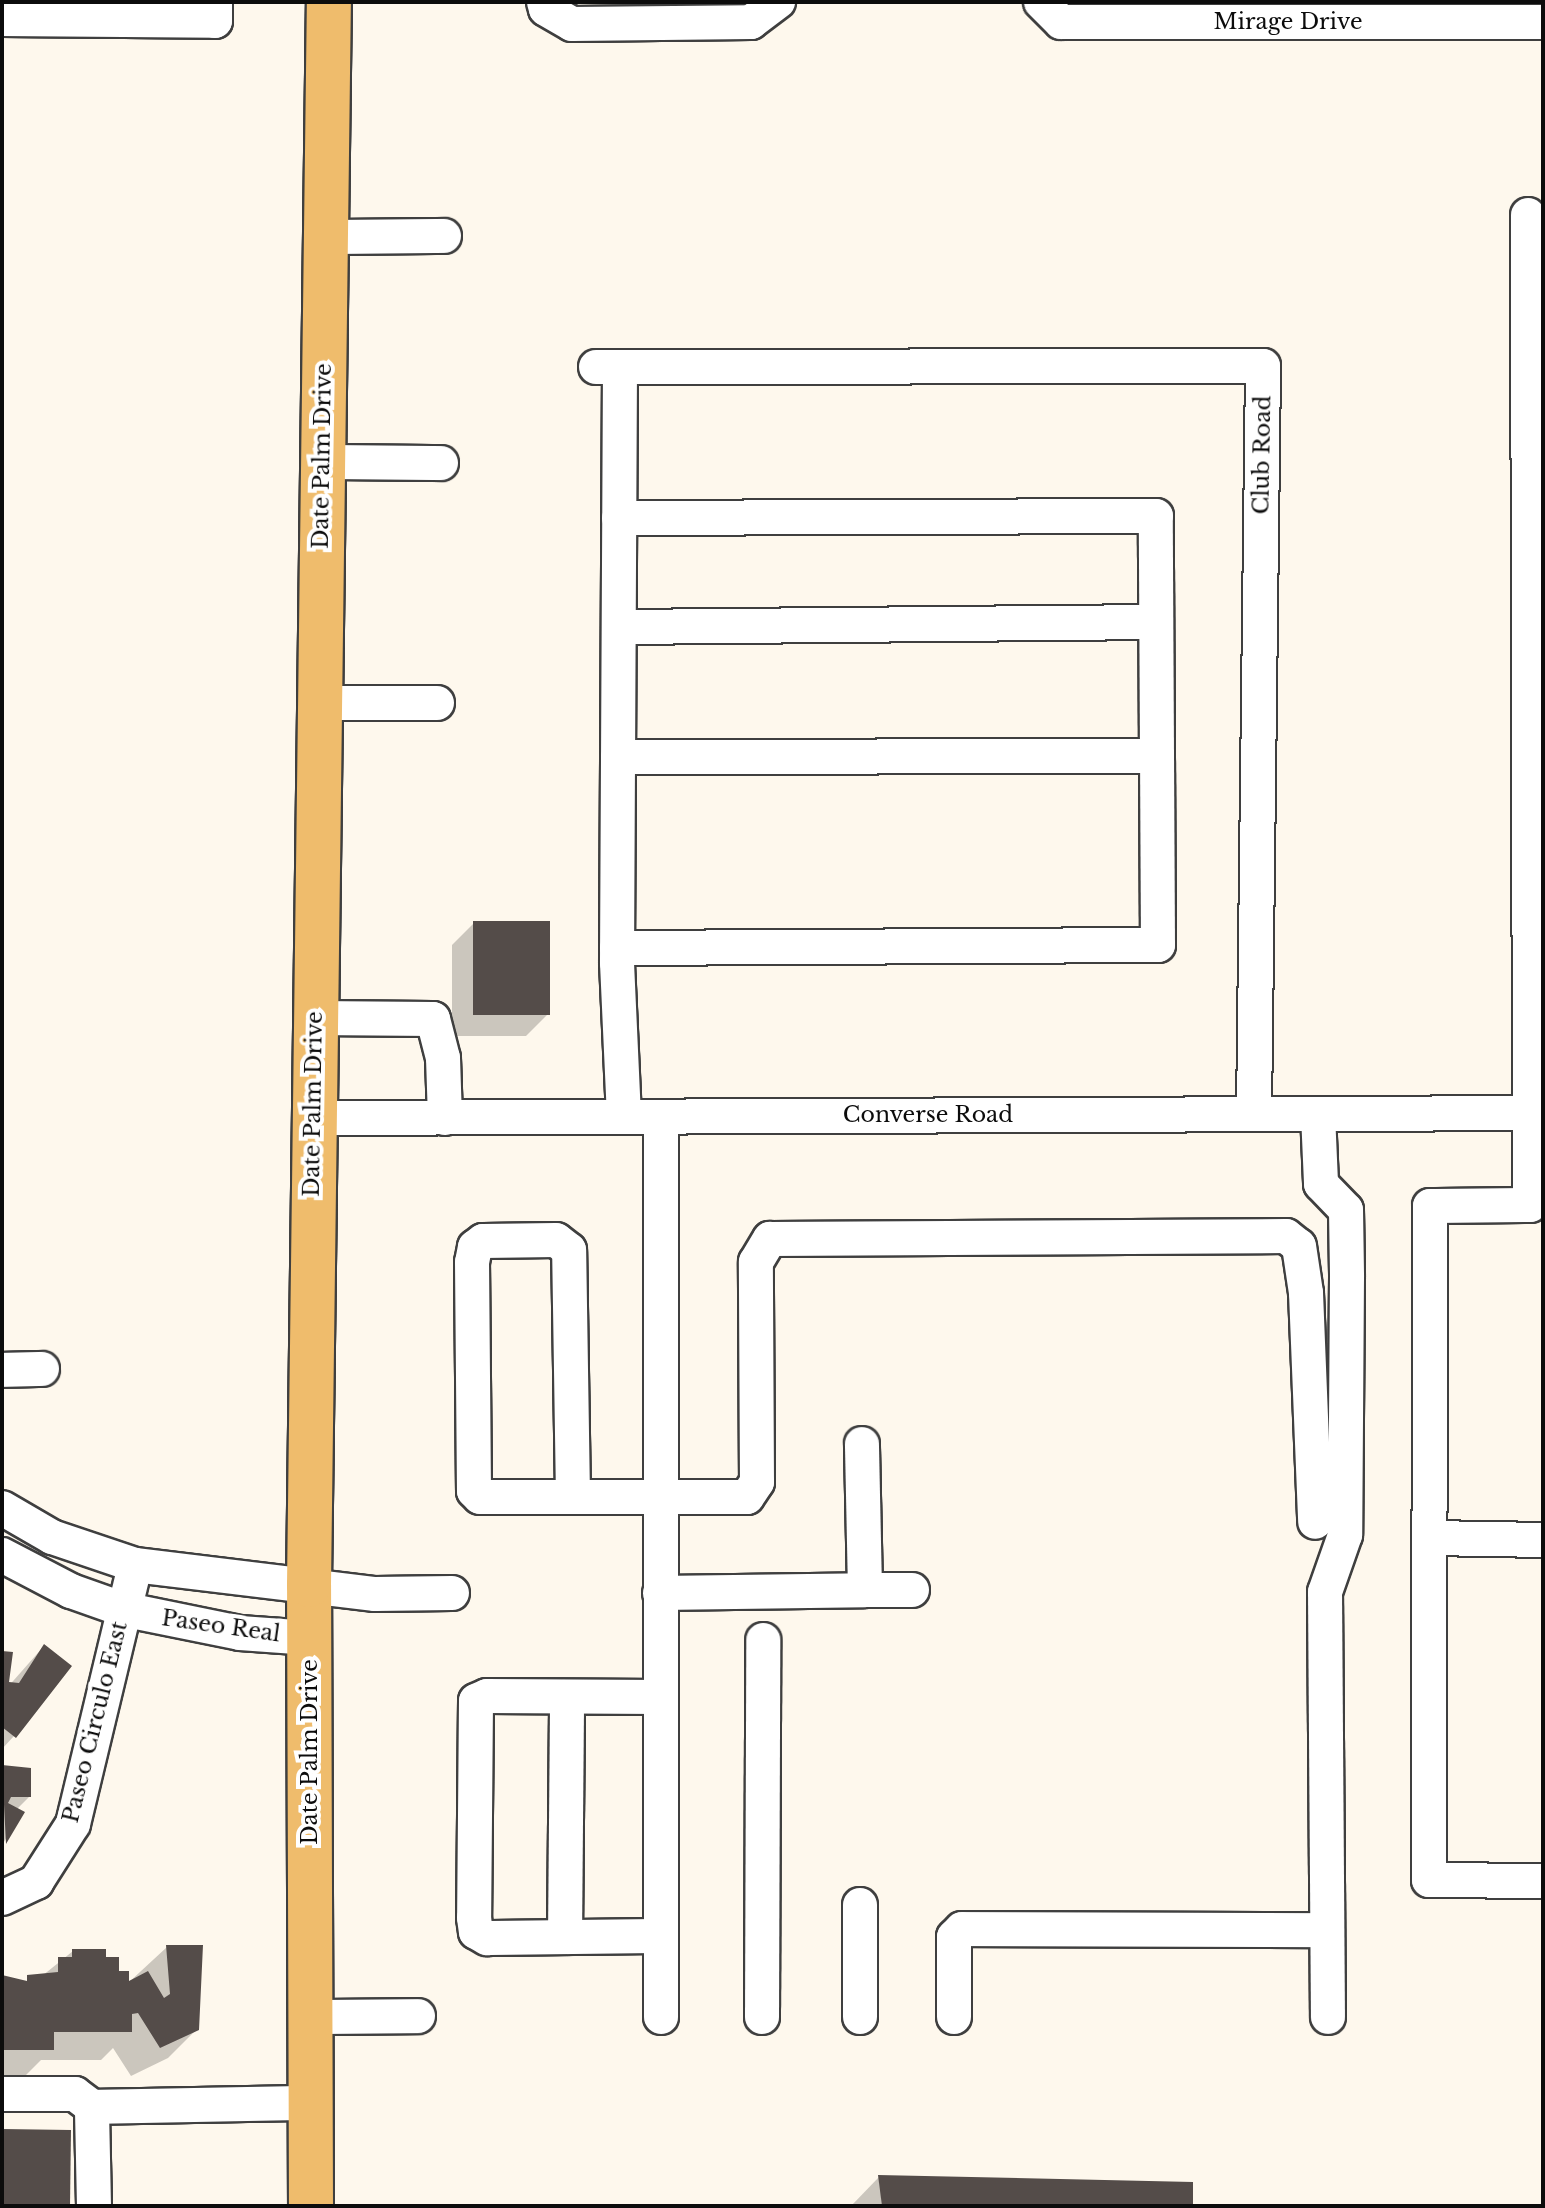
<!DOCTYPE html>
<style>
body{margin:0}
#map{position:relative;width:1545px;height:2208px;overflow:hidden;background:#fef8ed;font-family:"Libre Baskerville",serif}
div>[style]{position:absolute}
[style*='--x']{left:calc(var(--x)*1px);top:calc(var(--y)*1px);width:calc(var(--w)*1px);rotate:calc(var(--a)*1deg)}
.shadow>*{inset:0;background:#0003}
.building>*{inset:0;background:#544c49}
.roads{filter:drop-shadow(2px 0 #3f3f3f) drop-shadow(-2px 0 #3f3f3f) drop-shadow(0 2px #3f3f3f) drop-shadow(0 -2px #3f3f3f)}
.minor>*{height:34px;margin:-17px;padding:0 17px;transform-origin:17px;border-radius:17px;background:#fff}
.major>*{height:44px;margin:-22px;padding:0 22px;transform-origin:22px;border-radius:22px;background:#efbc6c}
span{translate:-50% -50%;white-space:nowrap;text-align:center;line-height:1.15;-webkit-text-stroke:8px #fff;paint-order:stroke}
.street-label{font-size:22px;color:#0c0c0c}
.frame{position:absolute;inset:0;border:4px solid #0c0c0c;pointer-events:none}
</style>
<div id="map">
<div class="shadow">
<div style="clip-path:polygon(474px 923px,548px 1014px,526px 1036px,452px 1036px,452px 945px)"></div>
<div style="clip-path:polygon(44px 1646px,14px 1736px,2px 1749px,2px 1653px,6px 1689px)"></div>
<div style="clip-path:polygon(2px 1767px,29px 1797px,16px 1810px,22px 1813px,2px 1845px)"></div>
<div style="clip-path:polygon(167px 1947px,197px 2029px,168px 2058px,131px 2076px,113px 2048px,101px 2060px,41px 2060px,23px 2078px,2px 2078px,2px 1977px,22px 1983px,42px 1976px,73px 1951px,104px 1959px,127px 1984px)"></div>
<div style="clip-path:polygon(2px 2131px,68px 2205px,67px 2206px,2px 2206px)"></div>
<div style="clip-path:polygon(879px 2177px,1191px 2206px,851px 2206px)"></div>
</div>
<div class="building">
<div style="clip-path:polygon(473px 921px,550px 921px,550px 1015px,473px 1015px)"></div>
<div style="clip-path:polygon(44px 1644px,72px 1666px,16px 1738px,2px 1727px,2px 1651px,13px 1652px,9px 1682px,19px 1683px)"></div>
<div style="clip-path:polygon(2px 1765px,31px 1768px,31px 1797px,11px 1797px,8px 1803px,25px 1812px,6px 1844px)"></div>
<div style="clip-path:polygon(166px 1945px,203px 1945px,199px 2030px,160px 2048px,138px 2013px,132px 2014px,132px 2032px,54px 2032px,54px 2050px,2px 2050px,2px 1975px,27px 1981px,27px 1975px,58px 1972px,58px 1957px,72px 1957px,72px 1949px,106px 1949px,106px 1957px,119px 1957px,119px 1971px,129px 1971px,129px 1981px,148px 1971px,164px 1998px,170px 1994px)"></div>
<div style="clip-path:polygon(2px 2129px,71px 2130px,70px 2206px,2px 2205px)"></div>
<div style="clip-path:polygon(878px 2175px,1193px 2182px,1193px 2206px,882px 2206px)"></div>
</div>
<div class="roads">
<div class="minor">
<div style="--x:544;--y:2;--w:7;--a:74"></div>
<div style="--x:546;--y:9;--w:30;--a:30"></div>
<div style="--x:572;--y:24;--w:179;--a:-0.6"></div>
<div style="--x:751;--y:22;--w:34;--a:-37"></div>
<div style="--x:1041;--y:2;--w:28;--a:45"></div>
<div style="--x:1061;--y:22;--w:482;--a:0"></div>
<div style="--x:2;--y:19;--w:213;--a:0.5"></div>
<div style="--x:215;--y:21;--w:19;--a:-90"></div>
<div style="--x:1528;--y:215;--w:990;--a:89.88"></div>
<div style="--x:1530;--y:1205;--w:100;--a:179.4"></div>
<div style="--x:1430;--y:1206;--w:674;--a:90.09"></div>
<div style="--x:1429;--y:1880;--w:114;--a:0.5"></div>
<div style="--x:326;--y:237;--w:118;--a:-0.5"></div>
<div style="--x:596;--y:367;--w:667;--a:-0.09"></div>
<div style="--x:1263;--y:366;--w:748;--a:90.69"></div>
<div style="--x:620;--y:367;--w:596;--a:90.29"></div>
<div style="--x:617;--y:963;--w:154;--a:87.4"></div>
<div style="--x:322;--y:462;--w:119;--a:0.5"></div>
<div style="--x:619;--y:627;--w:537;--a:-0.53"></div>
<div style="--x:319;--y:703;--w:118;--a:0"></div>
<div style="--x:618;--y:757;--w:539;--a:-0.11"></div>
<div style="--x:617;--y:948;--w:541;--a:-0.32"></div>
<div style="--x:1158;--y:945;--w:429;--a:-90.3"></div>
<div style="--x:1156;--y:516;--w:537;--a:179.79"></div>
<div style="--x:314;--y:1018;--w:119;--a:0.5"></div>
<div style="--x:433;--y:1019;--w:40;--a:75.6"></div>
<div style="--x:443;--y:1058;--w:60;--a:88.1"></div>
<div style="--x:1318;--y:1114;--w:70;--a:87.5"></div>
<div style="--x:1321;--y:1184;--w:36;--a:46"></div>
<div style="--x:1346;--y:1210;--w:67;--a:89.1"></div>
<div style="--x:1347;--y:1277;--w:258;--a:90.4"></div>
<div style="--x:1345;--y:1535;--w:60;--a:109.3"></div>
<div style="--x:1325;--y:1592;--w:425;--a:89.6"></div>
<div style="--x:661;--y:1117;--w:900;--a:90"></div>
<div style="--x:313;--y:1118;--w:1230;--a:-0.23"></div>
<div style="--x:2;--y:1370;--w:40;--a:-1.4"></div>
<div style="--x:573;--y:1497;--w:247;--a:-90.9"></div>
<div style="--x:569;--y:1250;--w:16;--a:-142"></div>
<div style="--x:556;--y:1240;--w:73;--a:179.2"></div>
<div style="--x:483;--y:1241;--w:10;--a:143"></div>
<div style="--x:475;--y:1247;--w:15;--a:101"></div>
<div style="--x:472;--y:1262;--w:229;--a:89.5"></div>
<div style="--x:474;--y:1491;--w:8;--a:45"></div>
<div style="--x:480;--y:1497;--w:267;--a:0"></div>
<div style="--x:747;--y:1497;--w:18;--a:-56"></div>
<div style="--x:757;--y:1482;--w:220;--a:-90.3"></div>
<div style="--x:756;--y:1262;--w:27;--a:-59"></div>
<div style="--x:770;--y:1239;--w:516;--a:-0.33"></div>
<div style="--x:1286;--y:1236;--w:16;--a:38"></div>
<div style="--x:1299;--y:1246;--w:48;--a:81.5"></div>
<div style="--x:1306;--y:1293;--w:229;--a:87.7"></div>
<div style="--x:2;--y:1508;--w:58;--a:30.1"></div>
<div style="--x:52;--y:1537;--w:88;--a:18.6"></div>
<div style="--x:135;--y:1565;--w:242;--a:6.9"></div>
<div style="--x:375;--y:1594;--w:77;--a:-0.7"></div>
<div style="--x:1430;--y:1538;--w:113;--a:1"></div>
<div style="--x:2;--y:1555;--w:78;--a:27.6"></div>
<div style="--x:71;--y:1591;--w:54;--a:19.4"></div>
<div style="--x:122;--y:1609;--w:120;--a:11.5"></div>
<div style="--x:240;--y:1633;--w:70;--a:4.1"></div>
<div style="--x:865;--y:1590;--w:47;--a:0"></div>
<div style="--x:660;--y:1593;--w:205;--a:-0.8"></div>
<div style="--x:865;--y:1590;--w:146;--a:-91.2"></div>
<div style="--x:660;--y:1697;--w:173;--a:-179.7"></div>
<div style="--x:487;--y:1696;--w:12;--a:156"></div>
<div style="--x:476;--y:1701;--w:217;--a:90.5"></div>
<div style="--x:474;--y:1918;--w:14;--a:82"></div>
<div style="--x:476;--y:1932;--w:13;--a:29"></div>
<div style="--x:487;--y:1938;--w:173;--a:-0.7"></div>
<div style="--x:2;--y:1898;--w:38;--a:-25"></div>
<div style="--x:36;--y:1882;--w:69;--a:-57.5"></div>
<div style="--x:73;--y:1824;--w:266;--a:-76.5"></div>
<div style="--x:860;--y:1905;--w:112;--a:90"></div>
<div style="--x:565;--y:1937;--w:240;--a:-89.5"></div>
<div style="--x:310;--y:2017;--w:108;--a:-0.5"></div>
<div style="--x:762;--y:2017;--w:377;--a:-89.8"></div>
<div style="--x:954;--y:2017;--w:80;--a:-90"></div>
<div style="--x:954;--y:1937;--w:11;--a:-45"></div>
<div style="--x:962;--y:1929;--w:365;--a:0.2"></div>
<div style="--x:2;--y:2094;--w:73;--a:0"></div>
<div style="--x:75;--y:2094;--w:21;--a:37"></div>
<div style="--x:94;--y:2206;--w:99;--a:-91.2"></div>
<div style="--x:92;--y:2107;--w:218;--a:-1.1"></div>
</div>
<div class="major">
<div style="--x:311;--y:2206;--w:621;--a:-90.18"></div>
<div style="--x:309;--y:1585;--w:1583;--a:-89.28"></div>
</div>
</div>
<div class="street-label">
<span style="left:1288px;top:22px">Mirage Drive</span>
<span style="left:1262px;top:455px;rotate:-89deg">Club Road</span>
<span style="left:322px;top:456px;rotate:-89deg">Date Palm Drive</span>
<span style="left:313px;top:1104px;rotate:-89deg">Date Palm Drive</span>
<span style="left:928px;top:1115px">Converse Road</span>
<span style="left:221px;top:1626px;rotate:8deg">Paseo Real</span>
<span style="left:95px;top:1722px;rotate:-76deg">Paseo Circulo East</span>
<span style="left:310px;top:1752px;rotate:-90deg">Date Palm Drive</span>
</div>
<div class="frame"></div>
</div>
